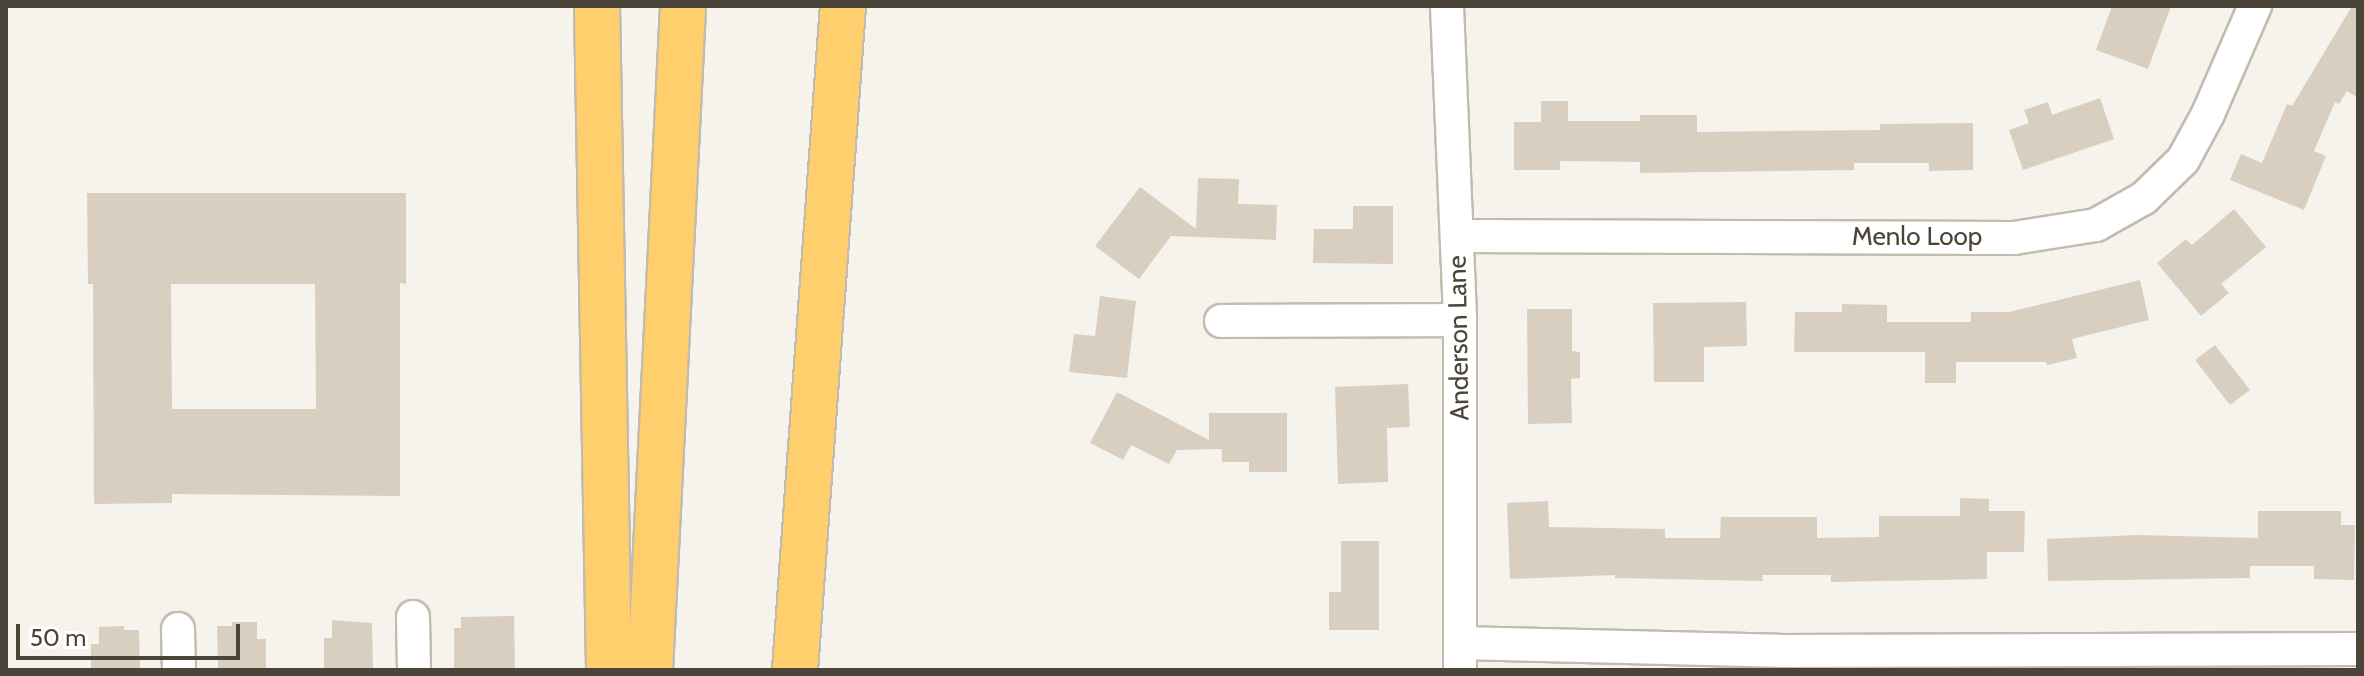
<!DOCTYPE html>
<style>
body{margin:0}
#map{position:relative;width:2364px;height:676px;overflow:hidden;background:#f6f3ec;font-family:Cabin,sans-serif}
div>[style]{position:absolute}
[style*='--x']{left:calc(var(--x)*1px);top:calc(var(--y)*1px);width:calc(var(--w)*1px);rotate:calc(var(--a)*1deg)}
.building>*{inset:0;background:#d8cfc1}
.roads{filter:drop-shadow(2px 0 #c2bbae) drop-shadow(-2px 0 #c2bbae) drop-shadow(0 2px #c2bbae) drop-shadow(0 -2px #c2bbae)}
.minor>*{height:32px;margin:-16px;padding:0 16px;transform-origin:16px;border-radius:16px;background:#fff}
.motorway>*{height:44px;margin:-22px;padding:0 22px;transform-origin:22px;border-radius:22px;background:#ffcf6e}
span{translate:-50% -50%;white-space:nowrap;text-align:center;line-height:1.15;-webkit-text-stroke:6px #fff;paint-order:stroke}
.street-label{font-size:26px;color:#4b4439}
.frame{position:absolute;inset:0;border:8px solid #4b4439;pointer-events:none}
.scale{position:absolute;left:16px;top:624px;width:224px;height:36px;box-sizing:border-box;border:4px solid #4b4439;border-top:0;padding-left:10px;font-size:24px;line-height:28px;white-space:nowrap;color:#4b4439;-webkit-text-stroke:6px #fff;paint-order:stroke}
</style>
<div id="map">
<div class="building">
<div style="clip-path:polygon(2112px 6px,2171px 6px,2148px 69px,2096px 50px)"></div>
<div style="clip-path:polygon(2352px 6px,2358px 6px,2358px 98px,2347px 91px,2339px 104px,2335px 102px,2314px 151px,2326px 156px,2304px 210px,2230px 180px,2241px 154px,2262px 163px,2287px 104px,2292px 106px)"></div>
<div style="clip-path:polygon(2100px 98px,2114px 139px,2023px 170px,2009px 130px,2029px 123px,2024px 110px,2048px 102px,2052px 115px)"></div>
<div style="clip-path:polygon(1541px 101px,1568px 101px,1568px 121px,1640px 121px,1640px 115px,1697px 115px,1697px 132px,1880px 130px,1880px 124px,1973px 123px,1973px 170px,1929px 171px,1929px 163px,1854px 163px,1854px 170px,1640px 173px,1640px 162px,1560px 161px,1560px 170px,1514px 170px,1514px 122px,1541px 122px)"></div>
<div style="clip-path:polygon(1198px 178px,1239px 179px,1238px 204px,1277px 205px,1276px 240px,1171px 236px,1139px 279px,1095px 246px,1140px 187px,1196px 229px)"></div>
<div style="clip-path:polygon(evenodd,87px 193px,406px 193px,406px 284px,400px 283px,400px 496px,172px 494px,172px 503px,94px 504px,93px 284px,88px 284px,87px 193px,171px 284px,315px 284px,316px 409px,172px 409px,171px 284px)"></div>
<div style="clip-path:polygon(1353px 206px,1393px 206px,1393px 264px,1313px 263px,1314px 229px,1353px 229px)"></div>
<div style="clip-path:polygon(2234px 209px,2266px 247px,2221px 284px,2229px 293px,2201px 316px,2157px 263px,2186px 239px,2192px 245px)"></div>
<div style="clip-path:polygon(2140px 280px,2149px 320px,2072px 339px,2077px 358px,2047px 365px,2046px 362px,1956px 362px,1956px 383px,1925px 383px,1925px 352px,1794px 352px,1795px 312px,1842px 312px,1842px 304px,1887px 305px,1887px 322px,1971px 322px,1971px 312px,2009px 312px)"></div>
<div style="clip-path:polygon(1100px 296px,1136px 301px,1127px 378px,1069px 372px,1074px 334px,1095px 336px)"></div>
<div style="clip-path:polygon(1746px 302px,1747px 346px,1704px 347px,1704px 382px,1654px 382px,1653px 303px)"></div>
<div style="clip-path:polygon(1527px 309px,1572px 309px,1572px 351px,1580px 352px,1580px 378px,1571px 379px,1572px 423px,1528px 424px)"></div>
<div style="clip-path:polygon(2215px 345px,2250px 390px,2230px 405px,2195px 360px)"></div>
<div style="clip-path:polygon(1408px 384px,1410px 427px,1387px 428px,1388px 482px,1338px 484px,1335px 387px)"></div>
<div style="clip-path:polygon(1117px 392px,1209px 440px,1209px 413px,1287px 413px,1287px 472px,1249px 472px,1249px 462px,1222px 462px,1222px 449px,1177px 450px,1169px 464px,1131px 445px,1123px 460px,1090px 443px)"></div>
<div style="clip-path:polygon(1960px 498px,1989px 499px,1989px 511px,2025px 511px,2024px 552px,1987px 552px,1987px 579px,1831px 582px,1831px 575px,1762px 575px,1763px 581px,1615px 578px,1615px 575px,1510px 579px,1507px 503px,1548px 501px,1549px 527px,1665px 529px,1665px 538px,1720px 538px,1721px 517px,1817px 517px,1817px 538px,1879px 537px,1879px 516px,1960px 516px)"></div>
<div style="clip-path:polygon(2258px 511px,2341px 511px,2341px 525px,2355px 525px,2354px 580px,2314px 579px,2314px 566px,2250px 566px,2250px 578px,2048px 581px,2047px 539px,2137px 535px,2258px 538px)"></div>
<div style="clip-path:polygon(1341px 541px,1379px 541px,1379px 630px,1329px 630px,1329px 592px,1341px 592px)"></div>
<div style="clip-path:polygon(514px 616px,515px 670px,454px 670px,454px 628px,461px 628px,461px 617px)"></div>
<div style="clip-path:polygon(332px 620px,372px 623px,373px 670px,324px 670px,324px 638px,332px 638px)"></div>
<div style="clip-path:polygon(232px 622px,257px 622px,257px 639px,266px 639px,266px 670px,218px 670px,217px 626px,232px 626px)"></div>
<div style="clip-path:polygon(124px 626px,124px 630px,139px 630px,140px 670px,91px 670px,91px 644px,99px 644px,99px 627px)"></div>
</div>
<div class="roads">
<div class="minor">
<div style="--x:1447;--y:6;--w:314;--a:87.6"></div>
<div style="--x:1460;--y:320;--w:350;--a:90"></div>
<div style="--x:1457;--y:236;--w:557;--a:0.21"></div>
<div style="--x:2014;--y:238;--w:83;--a:-9"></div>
<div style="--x:2096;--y:225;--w:55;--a:-29.4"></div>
<div style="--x:2144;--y:198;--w:54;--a:-44.3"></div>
<div style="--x:2183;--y:160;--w:52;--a:-61.5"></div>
<div style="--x:2208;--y:114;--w:118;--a:-66.5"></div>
<div style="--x:1221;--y:321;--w:239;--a:-0.2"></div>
<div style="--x:413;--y:617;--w:53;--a:88.9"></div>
<div style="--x:178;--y:629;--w:41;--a:88.6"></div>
<div style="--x:1460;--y:643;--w:319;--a:1.4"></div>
<div style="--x:1779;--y:651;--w:579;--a:-0.2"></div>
</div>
<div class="motorway">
<div style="--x:597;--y:6;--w:664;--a:88.96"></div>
<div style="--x:650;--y:670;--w:665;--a:-87.15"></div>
<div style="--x:795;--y:670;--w:666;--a:-85.87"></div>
</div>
</div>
<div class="street-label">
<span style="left:1917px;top:237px">Menlo Loop</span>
<span style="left:1459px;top:338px;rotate:-91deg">Anderson Lane</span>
</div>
<div class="frame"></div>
<div class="scale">50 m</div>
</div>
